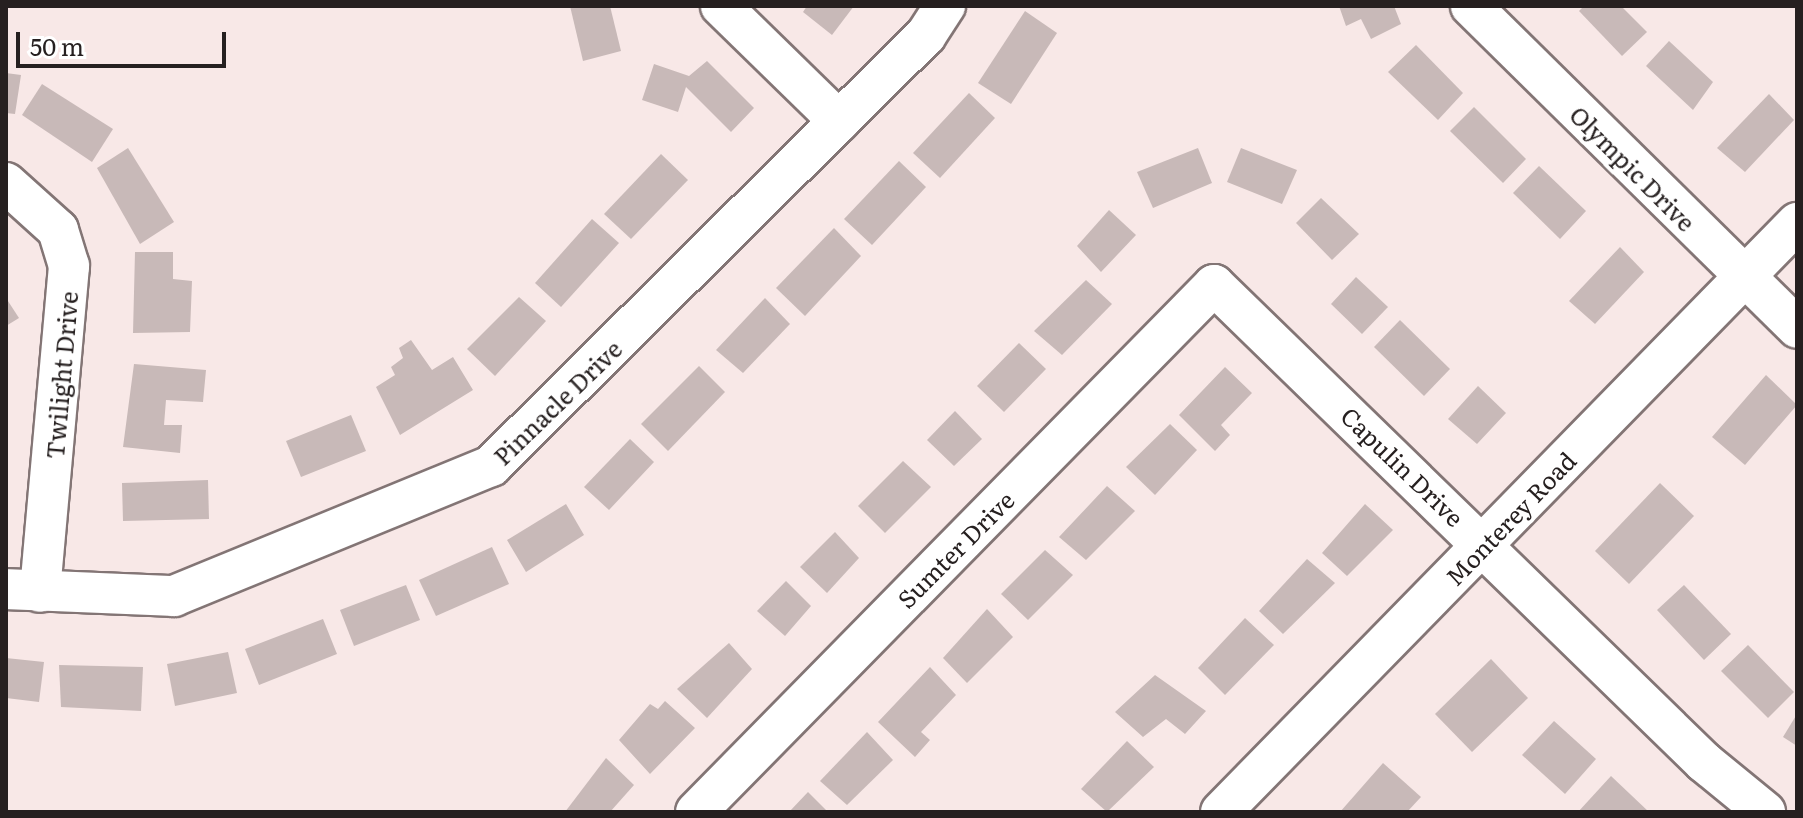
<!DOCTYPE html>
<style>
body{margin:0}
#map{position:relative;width:1803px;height:818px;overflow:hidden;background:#f8e8e7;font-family:Literata,serif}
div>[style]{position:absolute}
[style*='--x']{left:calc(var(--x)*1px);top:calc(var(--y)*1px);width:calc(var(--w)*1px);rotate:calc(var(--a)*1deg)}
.building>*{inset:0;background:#c8b9b8}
.roads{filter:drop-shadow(2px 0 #837575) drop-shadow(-2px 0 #837575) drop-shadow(0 2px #837575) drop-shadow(0 -2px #837575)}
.minor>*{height:40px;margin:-20px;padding:0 20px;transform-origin:20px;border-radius:20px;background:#fff}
span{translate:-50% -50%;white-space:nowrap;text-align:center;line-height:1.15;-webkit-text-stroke:7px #fff;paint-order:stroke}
.street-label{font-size:24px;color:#262020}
.frame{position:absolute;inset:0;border:8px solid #262020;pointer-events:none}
.scale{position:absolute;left:16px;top:32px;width:210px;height:36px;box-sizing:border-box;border:4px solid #262020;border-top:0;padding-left:10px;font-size:24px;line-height:28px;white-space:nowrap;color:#262020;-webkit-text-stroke:6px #fff;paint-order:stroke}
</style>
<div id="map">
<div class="building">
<div style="clip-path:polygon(570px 6px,610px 6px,621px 51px,583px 61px)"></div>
<div style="clip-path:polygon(807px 6px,854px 6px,832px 35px,803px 12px)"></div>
<div style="clip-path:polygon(1339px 6px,1394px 6px,1401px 24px,1371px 39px,1361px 19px,1346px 26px)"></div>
<div style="clip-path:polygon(1584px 6px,1621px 6px,1647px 32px,1622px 56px,1579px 11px)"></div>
<div style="clip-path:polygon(1025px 11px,1057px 33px,1011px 104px,978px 83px)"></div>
<div style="clip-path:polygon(1669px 41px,1713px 82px,1693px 110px,1646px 66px)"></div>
<div style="clip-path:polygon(1416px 45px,1463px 93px,1438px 120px,1388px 72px)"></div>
<div style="clip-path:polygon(707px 61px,754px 108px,731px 132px,686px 87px,678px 112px,642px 100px,654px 64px,689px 76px)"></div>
<div style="clip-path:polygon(6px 73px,21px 75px,15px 114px,6px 113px)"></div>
<div style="clip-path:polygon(42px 84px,113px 129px,92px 162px,22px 115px)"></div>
<div style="clip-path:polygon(969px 93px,995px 118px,940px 178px,913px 153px)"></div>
<div style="clip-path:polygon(1769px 94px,1794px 120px,1745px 172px,1717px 148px)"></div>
<div style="clip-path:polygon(1474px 107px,1526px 159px,1503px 183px,1450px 131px)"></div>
<div style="clip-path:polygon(128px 148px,174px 222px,140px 244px,97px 168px)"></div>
<div style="clip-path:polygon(1198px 148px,1212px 183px,1153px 208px,1137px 172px)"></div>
<div style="clip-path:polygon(1241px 148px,1297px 170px,1282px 204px,1227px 182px)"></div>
<div style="clip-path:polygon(661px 154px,688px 180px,631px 239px,604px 214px)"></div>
<div style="clip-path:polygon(899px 161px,926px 187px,872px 245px,844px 219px)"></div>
<div style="clip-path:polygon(1539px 166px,1586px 211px,1560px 239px,1513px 193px)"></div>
<div style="clip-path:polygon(1321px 198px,1359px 234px,1332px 260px,1296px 223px)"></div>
<div style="clip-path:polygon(1109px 210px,1136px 235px,1101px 272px,1077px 246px)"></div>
<div style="clip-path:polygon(592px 219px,619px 243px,561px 307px,535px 283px)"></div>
<div style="clip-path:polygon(834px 228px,861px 256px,805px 316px,776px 288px)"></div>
<div style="clip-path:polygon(1620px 247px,1644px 272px,1595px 324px,1569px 301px)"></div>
<div style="clip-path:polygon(135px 252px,173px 252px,173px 279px,192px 281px,190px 332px,133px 333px)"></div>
<div style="clip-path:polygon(1356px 277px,1388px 307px,1362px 334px,1331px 304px)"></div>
<div style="clip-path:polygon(1086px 280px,1112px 304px,1062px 355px,1034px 331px)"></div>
<div style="clip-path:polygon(519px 297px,546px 321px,495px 376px,467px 349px)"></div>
<div style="clip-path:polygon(6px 298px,19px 318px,6px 326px)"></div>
<div style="clip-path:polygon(765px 298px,790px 324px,743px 373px,716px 350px)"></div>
<div style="clip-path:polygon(1400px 320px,1450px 369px,1424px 396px,1374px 347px)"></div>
<div style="clip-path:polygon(411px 340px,432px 370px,453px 357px,473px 390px,400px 435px,376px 387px,395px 375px,391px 367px,403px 358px,399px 348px)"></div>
<div style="clip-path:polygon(1019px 343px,1046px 369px,1004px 412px,977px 386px)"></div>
<div style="clip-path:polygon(134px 364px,206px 370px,203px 402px,166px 400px,164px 425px,182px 425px,180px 453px,123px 447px)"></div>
<div style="clip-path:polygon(699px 366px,725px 392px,668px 451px,641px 424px)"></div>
<div style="clip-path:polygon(1225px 367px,1252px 393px,1221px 425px,1230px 435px,1215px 451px,1179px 415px)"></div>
<div style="clip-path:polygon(1766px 375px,1797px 405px,1745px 465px,1712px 437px)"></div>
<div style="clip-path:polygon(1478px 386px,1506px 413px,1477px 444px,1448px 419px)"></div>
<div style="clip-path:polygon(955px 411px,982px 439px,954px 466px,927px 440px)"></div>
<div style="clip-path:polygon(351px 415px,366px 451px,301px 477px,286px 441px)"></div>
<div style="clip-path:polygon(1170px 424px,1197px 450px,1155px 495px,1126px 467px)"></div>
<div style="clip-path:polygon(630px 439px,654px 462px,609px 510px,584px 487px)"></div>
<div style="clip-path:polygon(903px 461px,931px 487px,885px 533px,858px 506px)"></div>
<div style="clip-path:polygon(208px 480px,209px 519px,123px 521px,122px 483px)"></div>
<div style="clip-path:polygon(1660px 483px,1694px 516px,1629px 584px,1595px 551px)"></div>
<div style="clip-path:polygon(1107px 486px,1135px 511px,1086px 560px,1059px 537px)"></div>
<div style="clip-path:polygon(566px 504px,584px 535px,526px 572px,507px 540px)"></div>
<div style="clip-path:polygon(1365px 504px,1393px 530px,1347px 576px,1322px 553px)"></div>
<div style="clip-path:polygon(835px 532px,859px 558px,827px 593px,800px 567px)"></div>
<div style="clip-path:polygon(492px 547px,509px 584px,436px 616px,419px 580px)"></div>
<div style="clip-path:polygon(1045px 550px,1073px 575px,1028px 620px,1001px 594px)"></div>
<div style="clip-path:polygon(1307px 559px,1335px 583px,1283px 634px,1259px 611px)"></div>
<div style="clip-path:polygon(786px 581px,811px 606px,785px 636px,757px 611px)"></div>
<div style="clip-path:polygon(406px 585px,420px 620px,354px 646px,340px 610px)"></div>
<div style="clip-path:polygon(1684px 585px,1731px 634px,1704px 660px,1657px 610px)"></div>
<div style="clip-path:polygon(987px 609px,1013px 637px,967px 683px,943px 658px)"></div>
<div style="clip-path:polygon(1245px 618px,1274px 645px,1225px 695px,1198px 668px)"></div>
<div style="clip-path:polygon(323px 619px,337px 654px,259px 685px,245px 649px)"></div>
<div style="clip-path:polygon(729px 643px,752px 669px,707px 718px,677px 689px)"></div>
<div style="clip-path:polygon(1748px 645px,1794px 692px,1768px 718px,1721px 671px)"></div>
<div style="clip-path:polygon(228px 652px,237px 693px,175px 706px,167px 664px)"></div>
<div style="clip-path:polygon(6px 658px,44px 662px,39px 702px,6px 698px)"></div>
<div style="clip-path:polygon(1491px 659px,1528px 698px,1472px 752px,1435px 714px)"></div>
<div style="clip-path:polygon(59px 665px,143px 667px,141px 711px,61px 707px)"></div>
<div style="clip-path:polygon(930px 667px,956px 695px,921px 732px,930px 740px,915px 757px,878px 722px)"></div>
<div style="clip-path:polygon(1155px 675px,1206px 711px,1185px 734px,1166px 719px,1143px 737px,1115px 712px)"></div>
<div style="clip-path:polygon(665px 701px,695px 728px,650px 774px,619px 740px,650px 704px,658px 709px)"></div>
<div style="clip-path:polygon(1797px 714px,1797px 746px,1783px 737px)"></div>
<div style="clip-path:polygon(1554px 721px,1596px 759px,1565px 794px,1522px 755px)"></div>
<div style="clip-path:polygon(867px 732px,893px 760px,847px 805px,820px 781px)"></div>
<div style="clip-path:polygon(1127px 741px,1154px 767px,1107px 812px,1081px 789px)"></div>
<div style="clip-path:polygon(606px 758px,634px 785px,610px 812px,565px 812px)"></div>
<div style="clip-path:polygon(1383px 763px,1421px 797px,1407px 812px,1340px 812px)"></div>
<div style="clip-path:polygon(1611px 776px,1649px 812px,1578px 812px)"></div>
<div style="clip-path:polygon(808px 792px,828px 812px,789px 812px)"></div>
</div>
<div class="roads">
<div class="minor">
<div style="--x:721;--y:6;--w:165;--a:44.3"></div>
<div style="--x:1471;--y:6;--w:458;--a:44.6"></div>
<div style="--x:6;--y:183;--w:70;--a:42.1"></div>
<div style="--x:58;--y:230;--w:38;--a:73"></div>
<div style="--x:69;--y:266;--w:327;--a:95.1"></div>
<div style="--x:6;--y:589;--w:168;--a:2.4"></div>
<div style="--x:174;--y:596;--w:343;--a:-22.3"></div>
<div style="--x:491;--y:466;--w:612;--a:-44.74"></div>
<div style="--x:926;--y:35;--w:35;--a:-57"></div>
<div style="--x:696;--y:812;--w:739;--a:-45.49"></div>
<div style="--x:1214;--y:285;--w:684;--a:44.23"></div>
<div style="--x:1704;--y:762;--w:79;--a:39.3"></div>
<div style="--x:1221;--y:812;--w:824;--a:-45.64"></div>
</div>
</div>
<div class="street-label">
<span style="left:1633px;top:168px;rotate:45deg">Olympic Drive</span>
<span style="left:61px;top:375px;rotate:-85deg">Twilight Drive</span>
<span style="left:557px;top:402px;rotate:-44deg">Pinnacle Drive</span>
<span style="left:1403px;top:466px;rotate:44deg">Capulin Drive</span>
<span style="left:1510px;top:518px;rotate:-46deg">Monterey Road</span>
<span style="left:955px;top:549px;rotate:-45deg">Sumter Drive</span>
</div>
<div class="frame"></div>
<div class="scale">50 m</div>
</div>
